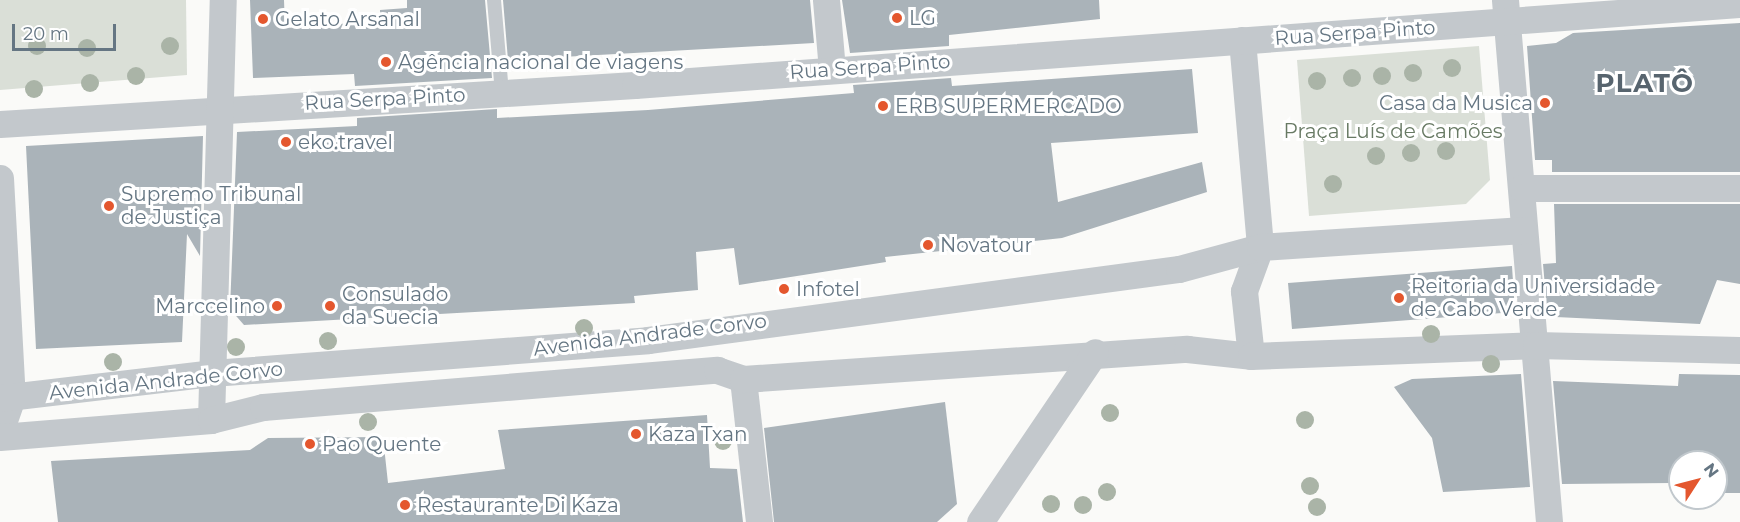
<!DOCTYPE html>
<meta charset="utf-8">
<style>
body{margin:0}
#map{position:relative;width:1740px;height:522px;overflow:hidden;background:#fafaf8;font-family:Montserrat,sans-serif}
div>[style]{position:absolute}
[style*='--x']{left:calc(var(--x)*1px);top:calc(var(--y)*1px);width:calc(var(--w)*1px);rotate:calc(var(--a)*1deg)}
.green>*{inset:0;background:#dadfd7}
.building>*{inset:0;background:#aab3b9}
.lane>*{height:14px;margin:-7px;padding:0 7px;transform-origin:7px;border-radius:7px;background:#c3c8cc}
.street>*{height:27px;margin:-13.5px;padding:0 13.5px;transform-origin:13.5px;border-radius:13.5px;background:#c3c8cc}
.trees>*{width:18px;height:18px;margin:-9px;border-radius:50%;background:#aab4a7}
.dots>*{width:16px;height:16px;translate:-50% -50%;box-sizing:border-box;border:3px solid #fff;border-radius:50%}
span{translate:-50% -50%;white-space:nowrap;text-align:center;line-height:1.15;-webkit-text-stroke:6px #fff;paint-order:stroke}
.poi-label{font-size:20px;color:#657683}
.left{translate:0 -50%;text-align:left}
.right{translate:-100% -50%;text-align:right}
.street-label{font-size:20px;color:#657683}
.park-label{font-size:20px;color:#687a64}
.district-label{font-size:26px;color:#57646e;font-weight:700;letter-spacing:1.5px}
.north{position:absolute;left:1668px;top:450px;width:60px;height:60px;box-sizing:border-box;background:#fff;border:2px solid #c1c8cd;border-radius:50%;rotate:54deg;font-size:16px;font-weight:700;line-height:24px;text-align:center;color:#657683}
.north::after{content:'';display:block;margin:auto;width:21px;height:27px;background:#e4572e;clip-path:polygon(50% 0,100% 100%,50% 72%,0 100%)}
.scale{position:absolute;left:12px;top:24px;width:104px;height:27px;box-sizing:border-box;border:3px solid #657683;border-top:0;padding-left:8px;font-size:18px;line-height:21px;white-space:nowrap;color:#657683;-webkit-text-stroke:4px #fff;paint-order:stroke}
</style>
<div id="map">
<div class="green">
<div style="clip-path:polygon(0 0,186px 0,187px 75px,0 90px)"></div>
<div style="clip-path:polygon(1479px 46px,1490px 180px,1466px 204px,1309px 216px,1297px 60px)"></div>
</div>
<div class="building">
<div style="clip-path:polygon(250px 0,284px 0,285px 28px,380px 21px,380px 10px,407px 8px,407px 0,485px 0,492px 78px,355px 86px,354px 74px,253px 78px)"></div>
<div style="clip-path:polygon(503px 0,810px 0,814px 43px,508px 60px)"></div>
<div style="clip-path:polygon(842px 0,1099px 0,1100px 19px,949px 35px,949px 46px,850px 53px)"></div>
<div style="clip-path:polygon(1740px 23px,1740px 172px,1552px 172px,1552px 160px,1535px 160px,1527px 46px,1556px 43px,1573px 33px)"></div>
<div style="clip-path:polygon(1192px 69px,1198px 133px,1051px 143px,1058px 202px,1202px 162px,1207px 192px,1062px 238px,885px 257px,886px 262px,739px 285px,734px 248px,696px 252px,698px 290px,634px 296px,635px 303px,244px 325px,230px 309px,237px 132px,357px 126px,357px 118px,497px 109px,497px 118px,648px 110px,854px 93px,853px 85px,951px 78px,952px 86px)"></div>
<div style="clip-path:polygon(203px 136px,200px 256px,187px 234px,182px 342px,36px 349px,26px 146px)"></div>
<div style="clip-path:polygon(1554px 204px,1740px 204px,1740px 284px,1717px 280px,1700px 324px,1556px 317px,1556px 309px,1547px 310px,1543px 264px,1556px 263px)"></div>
<div style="clip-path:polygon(1512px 266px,1515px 312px,1292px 329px,1288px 283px)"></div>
<div style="clip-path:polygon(1521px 374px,1530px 487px,1443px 492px,1432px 438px,1394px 387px,1412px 379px)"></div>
<div style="clip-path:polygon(1679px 374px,1740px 375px,1740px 493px,1716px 493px,1716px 462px,1680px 462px,1680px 493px,1672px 483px,1562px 484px,1553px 381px,1678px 386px)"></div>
<div style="clip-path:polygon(945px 402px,957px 504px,937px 522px,774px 522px,764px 428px)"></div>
<div style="clip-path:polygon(707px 415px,710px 468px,737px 469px,743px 522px,58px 522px,51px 461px,250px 450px,268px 438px,383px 437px,388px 483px,505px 469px,498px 430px)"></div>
</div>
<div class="lane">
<div style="--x:494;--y:0;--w:93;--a:85.1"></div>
</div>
<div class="street">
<div style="--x:826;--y:0;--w:70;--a:85.1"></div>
<div style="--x:1505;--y:0;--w:524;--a:85.18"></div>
<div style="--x:1242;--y:40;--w:208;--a:85"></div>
<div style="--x:1260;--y:247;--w:47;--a:110"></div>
<div style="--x:1244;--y:291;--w:65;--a:83.9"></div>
<div style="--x:0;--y:124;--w:636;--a:-3.51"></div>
<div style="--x:635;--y:85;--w:1108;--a:-4.19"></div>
<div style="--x:0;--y:178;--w:219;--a:86.9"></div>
<div style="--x:12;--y:397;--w:36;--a:109"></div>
<div style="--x:1522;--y:188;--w:218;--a:0"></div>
<div style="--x:743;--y:379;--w:144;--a:83.6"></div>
<div style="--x:0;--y:398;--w:213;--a:-6.7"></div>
<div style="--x:212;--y:373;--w:437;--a:-4.3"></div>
<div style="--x:648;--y:340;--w:536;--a:-7.62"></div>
<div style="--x:1179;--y:269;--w:84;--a:-15.2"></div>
<div style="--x:1260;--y:247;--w:264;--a:-3.7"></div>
<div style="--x:211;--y:420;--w:420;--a:-88.4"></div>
<div style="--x:0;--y:437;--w:212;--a:-4.6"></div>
<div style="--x:211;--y:420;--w:54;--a:-14"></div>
<div style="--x:263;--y:407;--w:456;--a:-4.7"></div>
<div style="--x:717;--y:370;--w:28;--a:19"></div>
<div style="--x:743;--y:379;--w:445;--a:-3.9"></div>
<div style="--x:1187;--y:349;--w:64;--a:6.2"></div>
<div style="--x:1251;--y:356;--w:285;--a:-2.2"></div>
<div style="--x:1536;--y:345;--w:204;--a:1.4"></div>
<div style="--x:980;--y:522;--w:205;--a:-55.9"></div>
</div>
<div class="trees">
<div style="left:37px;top:46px"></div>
<div style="left:170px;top:46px"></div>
<div style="left:87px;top:48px"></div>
<div style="left:1452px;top:68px"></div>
<div style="left:1413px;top:73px"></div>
<div style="left:136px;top:76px"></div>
<div style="left:1382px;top:76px"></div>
<div style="left:1352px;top:78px"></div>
<div style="left:1317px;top:81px"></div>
<div style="left:90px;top:83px"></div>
<div style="left:34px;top:89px"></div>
<div style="left:1446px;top:151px"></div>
<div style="left:1411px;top:153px"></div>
<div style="left:1376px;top:156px"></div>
<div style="left:1333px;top:184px"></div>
<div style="left:584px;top:328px"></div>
<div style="left:1431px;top:334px"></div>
<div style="left:328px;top:341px"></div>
<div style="left:236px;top:347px"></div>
<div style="left:113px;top:362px"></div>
<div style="left:1491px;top:364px"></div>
<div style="left:1110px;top:413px"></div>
<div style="left:1305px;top:420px"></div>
<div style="left:368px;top:422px"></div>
<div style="left:723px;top:441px"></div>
<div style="left:1310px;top:486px"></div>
<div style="left:1107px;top:492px"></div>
<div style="left:1051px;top:504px"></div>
<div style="left:1083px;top:505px"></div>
<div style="left:1317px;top:507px"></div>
</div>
<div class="dots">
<div style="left:897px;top:18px;background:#e4572e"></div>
<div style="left:263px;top:19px;background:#e4572e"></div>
<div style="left:386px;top:62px;background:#e4572e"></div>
<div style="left:1545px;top:103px;background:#e4572e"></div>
<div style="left:883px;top:106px;background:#e4572e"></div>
<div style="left:286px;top:142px;background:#e4572e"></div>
<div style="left:109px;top:206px;background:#e4572e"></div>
<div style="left:928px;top:245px;background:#e4572e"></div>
<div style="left:784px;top:289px;background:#e4572e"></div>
<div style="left:1399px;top:298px;background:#e4572e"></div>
<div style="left:277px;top:306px;background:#e4572e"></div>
<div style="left:330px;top:306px;background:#e4572e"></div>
<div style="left:636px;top:434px;background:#e4572e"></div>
<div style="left:310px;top:444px;background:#e4572e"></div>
<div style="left:405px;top:505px;background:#e4572e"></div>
</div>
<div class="poi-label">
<span class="left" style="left:909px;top:18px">LG</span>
<span class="left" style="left:275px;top:19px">Gelato Arsanal</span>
<span class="left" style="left:398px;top:62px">Agência nacional de viagens</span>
<span class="right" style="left:1533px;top:103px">Casa da Musica</span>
<span class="left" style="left:895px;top:106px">ERB SUPERMERCADO</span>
<span class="left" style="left:298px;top:142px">eko.travel</span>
<span class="left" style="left:121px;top:206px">Supremo Tribunal<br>de Justiça</span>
<span class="left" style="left:940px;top:245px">Novatour</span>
<span class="left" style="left:1411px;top:298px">Reitoria da Universidade<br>de Cabo Verde</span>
<span class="left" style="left:796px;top:289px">Infotel</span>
<span class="left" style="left:342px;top:306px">Consulado<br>da Suecia</span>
<span class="right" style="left:265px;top:306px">Marccelino</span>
<span class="left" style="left:648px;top:434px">Kaza Txan</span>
<span class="left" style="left:322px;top:444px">Pao Quente</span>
<span class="left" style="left:417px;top:505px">Restaurante Di Kaza</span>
</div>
<div class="street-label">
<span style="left:1355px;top:33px;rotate:-4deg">Rua Serpa Pinto</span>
<span style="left:870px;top:67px;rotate:-4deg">Rua Serpa Pinto</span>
<span style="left:385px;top:99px;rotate:-3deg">Rua Serpa Pinto</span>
<span style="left:650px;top:335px;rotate:-7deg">Avenida Andrade Corvo</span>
<span style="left:166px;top:381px;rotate:-6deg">Avenida Andrade Corvo</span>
</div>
<div class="park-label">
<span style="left:1393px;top:131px">Praça Luís de Camões</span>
</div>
<div class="district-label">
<span style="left:1645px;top:84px">PLATÔ</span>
</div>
<div class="north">N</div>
<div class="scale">20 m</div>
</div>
